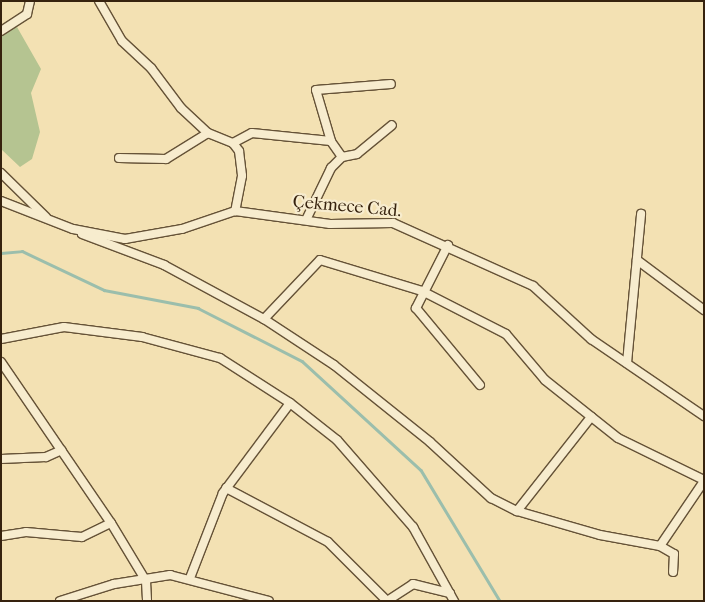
<!DOCTYPE html>
<meta charset="utf-8">
<style>
body{margin:0}
#map{position:relative;width:705px;height:602px;overflow:hidden;background:#f3e1b3;font-family:"IM FELL French Canon",serif}
div>[style]{position:absolute}
[style*='--x']{left:calc(var(--x)*1px);top:calc(var(--y)*1px);width:calc(var(--w)*1px);rotate:calc(var(--a)*1deg)}
.green>*{inset:0;background:#b5c491}
.stream>*{height:2.5px;margin:-1.25px;padding:0 1.25px;transform-origin:1.25px;border-radius:1.25px;background:#9bbeac}
.roads{filter:drop-shadow(1px 0 #655237) drop-shadow(-1px 0 #655237) drop-shadow(0 1px #655237) drop-shadow(0 -1px #655237)}
.minor>*{height:8px;margin:-4px;padding:0 4px;transform-origin:4px;border-radius:4px;background:#f7ecce}
span{translate:-50% -50%;white-space:nowrap;text-align:center;line-height:1.15;-webkit-text-stroke:4.5px #f7ecce;paint-order:stroke}
.street-label{font-size:18px;color:#36220e}
.frame{position:absolute;inset:0;border:2px solid #36220e;pointer-events:none}
</style>
<div id="map">
<div class="green">
<div style="clip-path:polygon(17px 27px,41px 69px,31px 93px,40px 132px,32px 159px,20px 167px,1px 149px,1px 31px)"></div>
</div>
<div class="stream">
<div style="--x:1;--y:253;--w:21;--a:-5"></div>
<div style="--x:22;--y:251;--w:91;--a:25.4"></div>
<div style="--x:104;--y:290;--w:96;--a:10.8"></div>
<div style="--x:198;--y:308;--w:117;--a:27"></div>
<div style="--x:302;--y:361;--w:161;--a:42.5"></div>
<div style="--x:421;--y:470;--w:153;--a:58.9"></div>
</div>
<div class="roads">
<div class="minor">
<div style="--x:99;--y:1;--w:46;--a:60.1"></div>
<div style="--x:122;--y:41;--w:40;--a:43"></div>
<div style="--x:151;--y:68;--w:50;--a:53.1"></div>
<div style="--x:181;--y:108;--w:37;--a:43"></div>
<div style="--x:208;--y:133;--w:27;--a:22"></div>
<div style="--x:233;--y:143;--w:10;--a:53"></div>
<div style="--x:239;--y:151;--w:25;--a:83"></div>
<div style="--x:242;--y:176;--w:36;--a:101"></div>
<div style="--x:1;--y:31;--w:31;--a:-33"></div>
<div style="--x:27;--y:14;--w:13;--a:-77"></div>
<div style="--x:233;--y:143;--w:21;--a:-28"></div>
<div style="--x:252;--y:133;--w:79;--a:5.8"></div>
<div style="--x:342;--y:157;--w:15;--a:-11"></div>
<div style="--x:357;--y:154;--w:45;--a:-39.6"></div>
<div style="--x:119;--y:158;--w:47;--a:1.2"></div>
<div style="--x:166;--y:159;--w:49;--a:-31.8"></div>
<div style="--x:1;--y:173;--w:63;--a:44.4"></div>
<div style="--x:1;--y:201;--w:77;--a:21.3"></div>
<div style="--x:73;--y:229;--w:53;--a:10.9"></div>
<div style="--x:125;--y:239;--w:58;--a:-10"></div>
<div style="--x:182;--y:229;--w:56;--a:-18.8"></div>
<div style="--x:235;--y:211;--w:96;--a:7.8"></div>
<div style="--x:330;--y:224;--w:63;--a:-0.9"></div>
<div style="--x:393;--y:223;--w:154;--a:24.2"></div>
<div style="--x:533;--y:286;--w:79;--a:42.4"></div>
<div style="--x:591;--y:339;--w:137;--a:34.3"></div>
<div style="--x:306;--y:220;--w:58;--a:-64.3"></div>
<div style="--x:331;--y:168;--w:16;--a:-45"></div>
<div style="--x:342;--y:157;--w:19;--a:-125"></div>
<div style="--x:331;--y:141;--w:53;--a:-106.4"></div>
<div style="--x:316;--y:90;--w:75;--a:-4.6"></div>
<div style="--x:82;--y:234;--w:88;--a:20.7"></div>
<div style="--x:164;--y:265;--w:114;--a:28.4"></div>
<div style="--x:264;--y:319;--w:84;--a:33.3"></div>
<div style="--x:334;--y:365;--w:123;--a:38.7"></div>
<div style="--x:430;--y:442;--w:83;--a:42.6"></div>
<div style="--x:491;--y:498;--w:29;--a:27"></div>
<div style="--x:517;--y:511;--w:86;--a:16.1"></div>
<div style="--x:600;--y:535;--w:61;--a:10.4"></div>
<div style="--x:660;--y:546;--w:16;--a:30"></div>
<div style="--x:674;--y:554;--w:18;--a:93"></div>
<div style="--x:448;--y:245;--w:71;--a:116.9"></div>
<div style="--x:416;--y:308;--w:100;--a:50.3"></div>
<div style="--x:637;--y:260;--w:84;--a:36.7"></div>
<div style="--x:264;--y:319;--w:81;--a:-46.5"></div>
<div style="--x:320;--y:260;--w:107;--a:16.9"></div>
<div style="--x:422;--y:291;--w:94;--a:27.1"></div>
<div style="--x:506;--y:334;--w:60;--a:49.7"></div>
<div style="--x:545;--y:380;--w:93;--a:38.5"></div>
<div style="--x:618;--y:438;--w:96;--a:26"></div>
<div style="--x:1;--y:339;--w:64;--a:-10.8"></div>
<div style="--x:64;--y:327;--w:79;--a:7.3"></div>
<div style="--x:142;--y:337;--w:81;--a:15.1"></div>
<div style="--x:220;--y:358;--w:83;--a:32.7"></div>
<div style="--x:290;--y:403;--w:60;--a:38.2"></div>
<div style="--x:337;--y:440;--w:116;--a:48.9"></div>
<div style="--x:413;--y:527;--w:85;--a:61"></div>
<div style="--x:1;--y:362;--w:195;--a:55.7"></div>
<div style="--x:627;--y:363;--w:150;--a:-84.6"></div>
<div style="--x:1;--y:459;--w:45;--a:-2.5"></div>
<div style="--x:46;--y:457;--w:17;--a:-24"></div>
<div style="--x:226;--y:488;--w:115;--a:27.9"></div>
<div style="--x:328;--y:542;--w:83;--a:45"></div>
<div style="--x:517;--y:511;--w:120;--a:-51.8"></div>
<div style="--x:1;--y:536;--w:25;--a:-9"></div>
<div style="--x:26;--y:532;--w:56;--a:5.1"></div>
<div style="--x:82;--y:537;--w:32;--a:-26"></div>
<div style="--x:111;--y:523;--w:68;--a:58.9"></div>
<div style="--x:146;--y:581;--w:20;--a:87"></div>
<div style="--x:660;--y:546;--w:78;--a:-55.9"></div>
<div style="--x:190;--y:578;--w:91;--a:-68.8"></div>
<div style="--x:223;--y:493;--w:112;--a:-53.3"></div>
<div style="--x:60;--y:601;--w:57;--a:-17.5"></div>
<div style="--x:114;--y:584;--w:57;--a:-9.1"></div>
<div style="--x:170;--y:575;--w:102;--a:14.7"></div>
<div style="--x:387;--y:601;--w:31;--a:-33"></div>
<div style="--x:413;--y:584;--w:38;--a:14"></div>
</div>
</div>
<div class="street-label">
<span style="left:347px;top:207px;rotate:5deg">Çekmece Cad.</span>
</div>
<div class="frame"></div>
</div>
